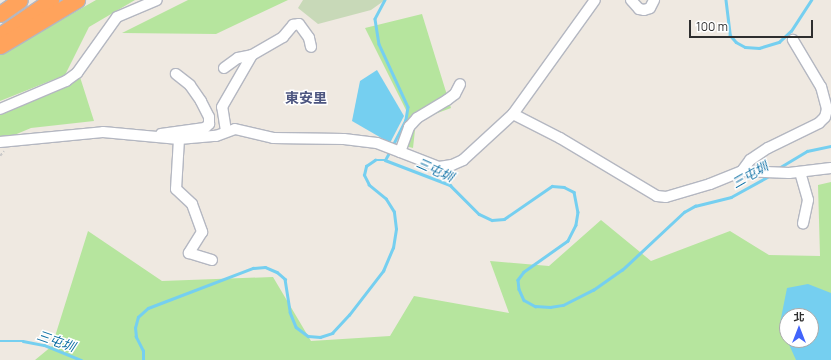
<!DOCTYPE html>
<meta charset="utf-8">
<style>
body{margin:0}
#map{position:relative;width:831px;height:360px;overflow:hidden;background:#efe9e1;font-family:Manrope,"Noto Sans TC",sans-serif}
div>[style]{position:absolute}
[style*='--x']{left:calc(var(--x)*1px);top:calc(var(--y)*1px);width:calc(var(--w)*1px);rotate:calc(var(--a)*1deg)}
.green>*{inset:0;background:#b6e59e}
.cemetery>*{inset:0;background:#c8d9b8}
.water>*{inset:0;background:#75cff0}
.stream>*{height:2.5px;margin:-1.25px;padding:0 1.25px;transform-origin:1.25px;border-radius:1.25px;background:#75cff0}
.path>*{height:1.5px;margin-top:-0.75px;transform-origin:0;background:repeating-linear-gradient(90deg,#c9c9c9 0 3px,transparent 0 5px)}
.roads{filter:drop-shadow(1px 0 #b4b7c1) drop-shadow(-1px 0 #b4b7c1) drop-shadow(0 1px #b4b7c1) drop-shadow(0 -1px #b4b7c1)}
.minor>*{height:10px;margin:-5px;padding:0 5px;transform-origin:5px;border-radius:5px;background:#fff}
.highway>*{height:15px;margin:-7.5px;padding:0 7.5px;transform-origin:7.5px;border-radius:7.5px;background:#ffa35c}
span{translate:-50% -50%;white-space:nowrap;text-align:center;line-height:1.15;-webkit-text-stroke:3px #fff;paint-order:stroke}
.water-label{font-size:13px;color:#0d6fa3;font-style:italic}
.quarter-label{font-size:14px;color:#4d5680;font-weight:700}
.north{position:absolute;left:779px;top:308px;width:40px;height:40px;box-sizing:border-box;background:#fff;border:1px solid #ababab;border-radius:50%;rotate:0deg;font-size:11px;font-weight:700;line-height:16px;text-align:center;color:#2e2e2e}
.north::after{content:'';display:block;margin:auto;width:14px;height:18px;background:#4264fb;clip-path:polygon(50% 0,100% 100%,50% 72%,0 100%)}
.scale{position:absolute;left:689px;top:20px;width:124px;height:18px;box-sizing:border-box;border:2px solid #2e2e2e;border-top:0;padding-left:5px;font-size:12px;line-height:14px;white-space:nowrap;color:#2e2e2e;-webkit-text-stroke:3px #fff;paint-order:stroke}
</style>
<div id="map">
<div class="green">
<div style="clip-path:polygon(96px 0,135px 0,89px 27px,65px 75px,0 101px,0 55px)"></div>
<div style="clip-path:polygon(188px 0,288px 0,216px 34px,122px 33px)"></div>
<div style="clip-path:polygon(422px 14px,451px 108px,416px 121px,413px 148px,397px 144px,407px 112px,365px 28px)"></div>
<div style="clip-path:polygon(80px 77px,94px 121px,31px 128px,0 141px,0 115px,69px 85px)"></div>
<div style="clip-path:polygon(evenodd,831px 182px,831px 360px,35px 360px,52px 346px,88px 231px,162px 281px,273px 277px,311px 341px,390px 336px,414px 296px,509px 313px,490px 261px,549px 266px,601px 220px,651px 261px,730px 231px,769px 255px,820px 256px,818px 185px,831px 182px,787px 316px,811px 316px,811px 340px,787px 340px,787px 316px)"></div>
</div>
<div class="cemetery">
<div style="clip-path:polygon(303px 0,385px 0,371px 10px,318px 24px,298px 8px)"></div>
</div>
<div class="water">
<div style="clip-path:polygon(377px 70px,404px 116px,390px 143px,352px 121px,360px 81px)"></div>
<div style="clip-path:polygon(808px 284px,831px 293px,831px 360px,796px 360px,787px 340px,811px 340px,811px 316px,787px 316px,787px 340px,780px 323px,787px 288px)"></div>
</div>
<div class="stream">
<div style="--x:385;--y:0;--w:21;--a:118"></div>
<div style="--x:375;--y:19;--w:25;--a:81"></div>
<div style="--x:379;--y:44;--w:69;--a:65.3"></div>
<div style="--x:408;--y:107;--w:13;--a:99"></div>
<div style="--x:406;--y:120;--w:30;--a:117"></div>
<div style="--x:726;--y:0;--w:35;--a:83"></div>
<div style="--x:730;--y:35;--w:9;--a:49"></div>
<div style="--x:736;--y:42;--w:10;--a:29"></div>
<div style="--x:745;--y:47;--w:14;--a:4"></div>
<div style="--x:759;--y:48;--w:21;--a:-17"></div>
<div style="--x:779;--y:42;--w:16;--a:-43"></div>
<div style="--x:791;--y:31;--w:37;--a:-57"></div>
<div style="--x:385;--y:160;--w:10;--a:-61"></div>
<div style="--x:777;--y:169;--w:35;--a:-31"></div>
<div style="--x:807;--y:151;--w:25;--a:-12"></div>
<div style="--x:0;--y:341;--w:23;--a:0"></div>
<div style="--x:23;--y:341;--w:21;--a:11"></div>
<div style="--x:44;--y:345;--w:40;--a:22"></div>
<div style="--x:143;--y:360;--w:9;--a:-90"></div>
<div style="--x:143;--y:351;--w:16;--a:-117"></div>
<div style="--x:136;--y:337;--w:9;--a:-96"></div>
<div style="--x:135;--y:328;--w:11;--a:-75"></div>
<div style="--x:138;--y:317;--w:13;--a:-42"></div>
<div style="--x:148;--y:308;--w:112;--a:-20.9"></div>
<div style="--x:253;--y:268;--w:12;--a:-5"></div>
<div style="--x:265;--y:267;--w:13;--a:23"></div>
<div style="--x:277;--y:272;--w:11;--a:41"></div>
<div style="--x:285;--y:279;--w:33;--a:81"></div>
<div style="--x:290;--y:312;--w:16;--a:68"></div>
<div style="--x:296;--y:327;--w:15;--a:37"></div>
<div style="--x:308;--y:336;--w:12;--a:5"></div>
<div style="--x:320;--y:337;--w:13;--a:-18"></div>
<div style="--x:332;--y:333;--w:25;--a:-47"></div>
<div style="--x:349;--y:315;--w:56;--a:-52.3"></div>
<div style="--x:383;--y:271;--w:25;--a:-67"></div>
<div style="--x:393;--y:248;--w:19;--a:-81"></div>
<div style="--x:396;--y:229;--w:17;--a:-97"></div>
<div style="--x:394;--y:212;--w:15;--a:-122"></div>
<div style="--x:386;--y:199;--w:22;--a:-141"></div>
<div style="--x:369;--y:185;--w:11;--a:-117"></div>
<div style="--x:364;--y:175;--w:9;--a:-77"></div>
<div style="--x:366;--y:166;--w:11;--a:-34"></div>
<div style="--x:375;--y:160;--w:10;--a:0"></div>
<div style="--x:385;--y:160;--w:70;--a:21"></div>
<div style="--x:450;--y:185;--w:41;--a:45"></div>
<div style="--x:479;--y:214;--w:14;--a:25"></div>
<div style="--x:492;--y:220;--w:12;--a:-5"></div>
<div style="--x:504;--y:219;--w:58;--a:-34.5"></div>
<div style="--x:552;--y:186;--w:12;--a:5"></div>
<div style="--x:564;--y:187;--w:11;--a:27"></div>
<div style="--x:574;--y:192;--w:20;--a:79"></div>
<div style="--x:578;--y:212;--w:13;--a:99"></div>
<div style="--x:576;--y:225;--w:18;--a:117"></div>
<div style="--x:568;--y:241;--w:54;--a:144.8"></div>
<div style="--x:524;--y:272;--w:10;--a:127"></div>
<div style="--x:518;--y:280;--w:9;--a:84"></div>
<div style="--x:519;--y:289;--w:12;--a:66"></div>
<div style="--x:524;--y:300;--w:13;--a:29"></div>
<div style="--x:535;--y:306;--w:15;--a:4"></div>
<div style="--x:550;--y:307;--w:13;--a:-9"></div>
<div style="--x:563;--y:305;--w:34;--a:-27"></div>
<div style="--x:593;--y:290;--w:35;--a:-35"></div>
<div style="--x:622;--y:270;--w:85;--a:-43.1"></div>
<div style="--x:684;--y:212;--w:13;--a:-29"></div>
<div style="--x:695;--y:206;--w:37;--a:-14"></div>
<div style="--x:731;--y:197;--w:43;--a:-28.9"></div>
</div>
<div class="path">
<div style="--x:0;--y:156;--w:6;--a:-51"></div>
</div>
<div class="roads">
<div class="minor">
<div style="--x:631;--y:0;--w:12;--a:48"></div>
<div style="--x:639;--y:9;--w:5;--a:11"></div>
<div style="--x:644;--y:10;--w:6;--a:-18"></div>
<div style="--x:650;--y:8;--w:9;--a:-63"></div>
<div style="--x:224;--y:68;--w:17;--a:-36"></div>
<div style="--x:238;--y:58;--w:14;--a:-12"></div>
<div style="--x:0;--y:109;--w:72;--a:-23"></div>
<div style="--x:66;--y:81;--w:14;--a:-36"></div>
<div style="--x:77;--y:73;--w:69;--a:-54.5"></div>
<div style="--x:117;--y:17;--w:43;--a:-23"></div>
<div style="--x:513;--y:114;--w:53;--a:27.1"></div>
<div style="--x:560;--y:138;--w:113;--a:30.9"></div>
<div style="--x:657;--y:196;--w:9;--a:6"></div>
<div style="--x:666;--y:197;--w:46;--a:-16.5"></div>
<div style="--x:710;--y:184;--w:35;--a:-22"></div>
<div style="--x:742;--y:171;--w:47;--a:2.4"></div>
<div style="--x:789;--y:173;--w:42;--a:-6.8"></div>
<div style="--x:226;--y:131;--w:24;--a:-99"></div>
<div style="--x:222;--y:107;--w:60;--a:-60"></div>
<div style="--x:252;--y:55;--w:36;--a:-30"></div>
<div style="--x:283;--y:37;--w:16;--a:-50"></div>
<div style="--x:293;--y:25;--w:6;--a:-9"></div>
<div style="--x:299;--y:24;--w:17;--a:54"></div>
<div style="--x:309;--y:38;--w:9;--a:77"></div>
<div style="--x:161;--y:134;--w:44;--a:-7.8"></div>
<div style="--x:205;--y:128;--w:6;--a:-45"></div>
<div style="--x:209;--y:124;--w:7;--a:-90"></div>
<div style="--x:209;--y:117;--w:18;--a:-117"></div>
<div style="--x:201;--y:101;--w:19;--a:-125"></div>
<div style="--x:190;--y:85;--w:18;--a:-142"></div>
<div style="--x:179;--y:139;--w:50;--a:93.4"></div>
<div style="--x:176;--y:189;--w:22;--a:43"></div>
<div style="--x:192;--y:204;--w:30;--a:70"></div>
<div style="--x:202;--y:232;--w:25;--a:122"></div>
<div style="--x:189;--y:253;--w:24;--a:17"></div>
<div style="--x:0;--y:142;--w:103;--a:-5.5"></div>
<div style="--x:103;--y:132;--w:76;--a:5.3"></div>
<div style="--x:179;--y:139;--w:37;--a:-5"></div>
<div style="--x:216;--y:136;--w:20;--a:-20"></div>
<div style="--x:235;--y:129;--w:39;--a:13"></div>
<div style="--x:273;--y:138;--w:71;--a:0.8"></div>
<div style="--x:344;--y:139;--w:33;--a:7"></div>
<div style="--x:377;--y:143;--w:66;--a:21.2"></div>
<div style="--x:439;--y:167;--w:13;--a:-9"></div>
<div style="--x:452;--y:165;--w:12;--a:-24"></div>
<div style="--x:463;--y:160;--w:68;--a:-42.6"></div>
<div style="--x:513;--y:114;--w:140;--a:-54.3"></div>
<div style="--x:400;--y:152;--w:27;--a:-70"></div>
<div style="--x:409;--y:127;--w:12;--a:-48"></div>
<div style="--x:417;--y:118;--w:35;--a:-31"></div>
<div style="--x:447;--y:100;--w:10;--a:-37"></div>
<div style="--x:455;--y:94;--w:11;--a:-63"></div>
<div style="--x:742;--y:171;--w:14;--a:-54"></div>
<div style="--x:750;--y:160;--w:22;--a:-34"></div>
<div style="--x:768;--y:148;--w:57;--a:-26.1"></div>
<div style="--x:819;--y:123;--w:8;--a:-45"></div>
<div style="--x:825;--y:117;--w:8;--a:-76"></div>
<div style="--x:827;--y:109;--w:23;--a:-105"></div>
<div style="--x:821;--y:87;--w:55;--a:-120.8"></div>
<div style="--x:800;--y:172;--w:29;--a:74"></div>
<div style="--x:808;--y:200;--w:24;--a:102"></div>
</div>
<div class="highway">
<div style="--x:0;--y:14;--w:24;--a:-35"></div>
<div style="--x:0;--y:35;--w:62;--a:-34.5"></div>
<div style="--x:0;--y:46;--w:90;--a:-30.9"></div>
</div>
</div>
<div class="water-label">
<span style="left:435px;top:170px;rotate:24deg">三屯圳</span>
<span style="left:750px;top:175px;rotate:-30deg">三屯圳</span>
<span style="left:56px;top:341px;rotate:19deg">三屯圳</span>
</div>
<div class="quarter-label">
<span style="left:306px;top:98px">東安里</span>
</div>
<div class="north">北</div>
<div class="scale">100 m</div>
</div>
